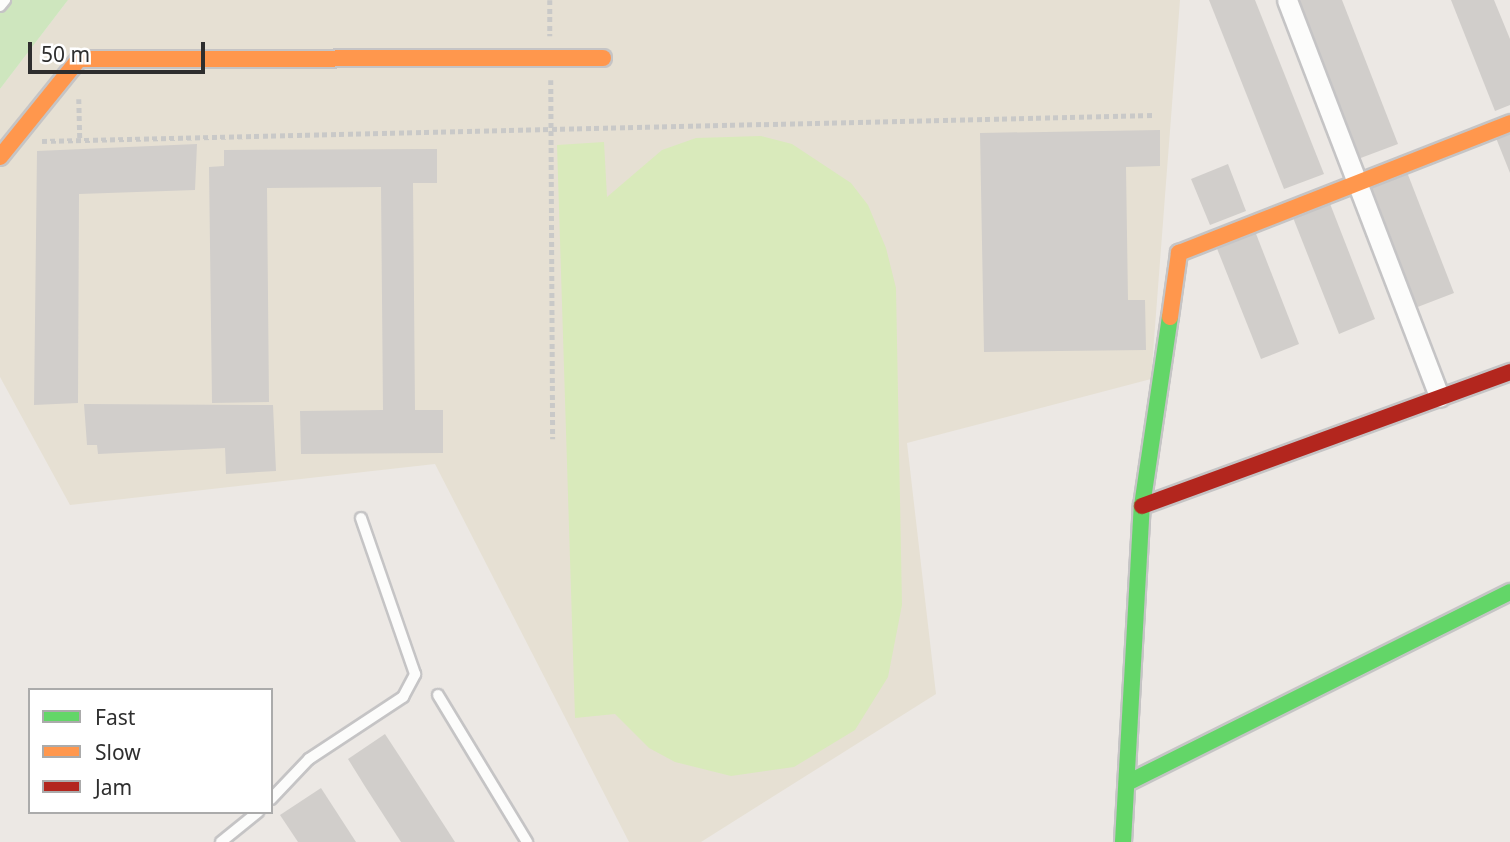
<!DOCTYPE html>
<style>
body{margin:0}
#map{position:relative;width:1510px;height:842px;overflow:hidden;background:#ece8e4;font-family:"Noto Sans",sans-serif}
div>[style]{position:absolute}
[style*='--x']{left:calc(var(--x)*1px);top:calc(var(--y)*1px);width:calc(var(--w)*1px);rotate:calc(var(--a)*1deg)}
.education>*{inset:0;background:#e6e0d3}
.green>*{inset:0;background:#cee6be}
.pitch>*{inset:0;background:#d9eabb}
.building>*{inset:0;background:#d1cecb}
.path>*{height:4.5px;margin-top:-2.25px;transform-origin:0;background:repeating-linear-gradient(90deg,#c9c9c8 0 5px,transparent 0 8.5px)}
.roads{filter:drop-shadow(2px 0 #c5c4c5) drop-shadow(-2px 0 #c5c4c5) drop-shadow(0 2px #c5c4c5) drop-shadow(0 -2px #c5c4c5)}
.lane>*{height:10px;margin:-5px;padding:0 5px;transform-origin:5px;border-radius:5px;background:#fcfcfb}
.street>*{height:19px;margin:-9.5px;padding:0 9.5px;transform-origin:9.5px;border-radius:9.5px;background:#fcfcfb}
.fast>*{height:16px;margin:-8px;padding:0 8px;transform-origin:8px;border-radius:8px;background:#63d668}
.slow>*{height:16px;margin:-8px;padding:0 8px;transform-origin:8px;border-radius:8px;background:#ff974d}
.jam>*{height:16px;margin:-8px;padding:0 8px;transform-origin:8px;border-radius:8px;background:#b3261e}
span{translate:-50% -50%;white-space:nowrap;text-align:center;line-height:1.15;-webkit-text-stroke:5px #fff;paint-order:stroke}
.legend{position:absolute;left:28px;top:688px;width:245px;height:126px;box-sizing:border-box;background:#fff;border:2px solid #ababab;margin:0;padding:9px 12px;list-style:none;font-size:21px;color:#2e2e2e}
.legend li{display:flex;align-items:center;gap:14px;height:35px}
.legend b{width:35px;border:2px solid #ababab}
.scale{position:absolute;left:28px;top:42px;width:177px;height:32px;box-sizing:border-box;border:4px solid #2e2e2e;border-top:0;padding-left:9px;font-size:21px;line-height:24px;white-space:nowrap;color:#2e2e2e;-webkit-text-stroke:5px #fff;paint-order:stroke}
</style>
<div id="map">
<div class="education">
<div style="clip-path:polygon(68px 0,1180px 0,1151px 379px,907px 443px,936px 694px,701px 842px,629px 842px,435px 464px,70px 505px,0 377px,0 89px)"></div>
</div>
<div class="green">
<div style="clip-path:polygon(0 0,68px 0,0 89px)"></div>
</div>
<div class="pitch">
<div style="clip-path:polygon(761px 136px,792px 144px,851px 183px,868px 205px,886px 248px,896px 288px,902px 605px,888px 677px,855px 730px,794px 767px,731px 776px,675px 762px,649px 748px,615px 714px,575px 718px,557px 145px,604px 142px,607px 197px,662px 150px,696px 138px)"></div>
</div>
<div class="building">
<div style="clip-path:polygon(1209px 0,1255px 0,1324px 174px,1284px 189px)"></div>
<div style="clip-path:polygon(1295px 0,1342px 0,1398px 144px,1358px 159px)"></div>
<div style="clip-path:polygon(1451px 0,1494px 0,1510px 39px,1510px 105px,1495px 111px)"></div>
<div style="clip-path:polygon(1510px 127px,1510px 173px,1494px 133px)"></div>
<div style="clip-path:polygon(1160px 130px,1160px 166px,1126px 167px,1128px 300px,1145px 300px,1146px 350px,984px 352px,980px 133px)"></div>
<div style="clip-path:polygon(197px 144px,195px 190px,79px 194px,78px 403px,34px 405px,37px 151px)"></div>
<div style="clip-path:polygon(437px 149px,437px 183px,413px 183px,415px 410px,443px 410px,443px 453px,301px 454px,300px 411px,383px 410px,381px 187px,267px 188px,269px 402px,212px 403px,209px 167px,224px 166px,224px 150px)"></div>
<div style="clip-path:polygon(1228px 164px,1246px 211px,1210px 225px,1191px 179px)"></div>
<div style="clip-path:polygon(1405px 167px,1454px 293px,1415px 308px,1365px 183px)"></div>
<div style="clip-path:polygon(1327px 196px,1375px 319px,1339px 334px,1290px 210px)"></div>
<div style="clip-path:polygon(1253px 226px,1299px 344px,1261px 359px,1214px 241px)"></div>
<div style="clip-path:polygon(84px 404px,273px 405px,276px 471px,226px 474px,225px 448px,98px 454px,97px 445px,87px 445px)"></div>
<div style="clip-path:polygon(385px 734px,404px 763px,455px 842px,401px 842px,366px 788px,348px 759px)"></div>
<div style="clip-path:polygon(321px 788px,356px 842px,298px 842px,280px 815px)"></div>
</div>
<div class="path">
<div style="--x:550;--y:0;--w:36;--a:90"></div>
<div style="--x:551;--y:80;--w:359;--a:89.7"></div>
<div style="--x:79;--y:99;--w:41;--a:88.6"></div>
<div style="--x:42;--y:141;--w:1112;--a:-1.34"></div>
</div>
<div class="roads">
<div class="lane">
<div style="--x:0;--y:6;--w:8;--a:-50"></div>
<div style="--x:438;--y:695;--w:172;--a:58.8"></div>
<div style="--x:271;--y:799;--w:55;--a:-46.5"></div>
<div style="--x:309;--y:759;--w:113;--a:-33.4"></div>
<div style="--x:403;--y:697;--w:26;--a:-62"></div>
<div style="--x:415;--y:674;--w:165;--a:-109.1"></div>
<div style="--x:221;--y:842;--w:48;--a:-39"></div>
</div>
<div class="street">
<div style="--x:1287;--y:0;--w:425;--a:69"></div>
</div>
<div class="fast">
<div style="--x:1127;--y:783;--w:428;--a:-26.5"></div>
<div style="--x:1123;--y:842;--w:337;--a:-86.8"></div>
<div style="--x:1142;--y:506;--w:191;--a:-81.6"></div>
</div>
<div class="slow">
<div style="--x:0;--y:157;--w:126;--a:-51.1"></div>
<div style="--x:79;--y:59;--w:524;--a:-0.11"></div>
<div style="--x:1170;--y:317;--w:65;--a:-82"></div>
<div style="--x:1179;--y:253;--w:356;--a:-21.4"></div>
</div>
<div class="jam">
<div style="--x:1142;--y:506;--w:392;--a:-20"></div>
</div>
</div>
<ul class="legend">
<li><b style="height:9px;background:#63d668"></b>Fast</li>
<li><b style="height:9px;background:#ff974d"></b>Slow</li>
<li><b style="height:9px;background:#b3261e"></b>Jam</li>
</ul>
<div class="scale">50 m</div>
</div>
